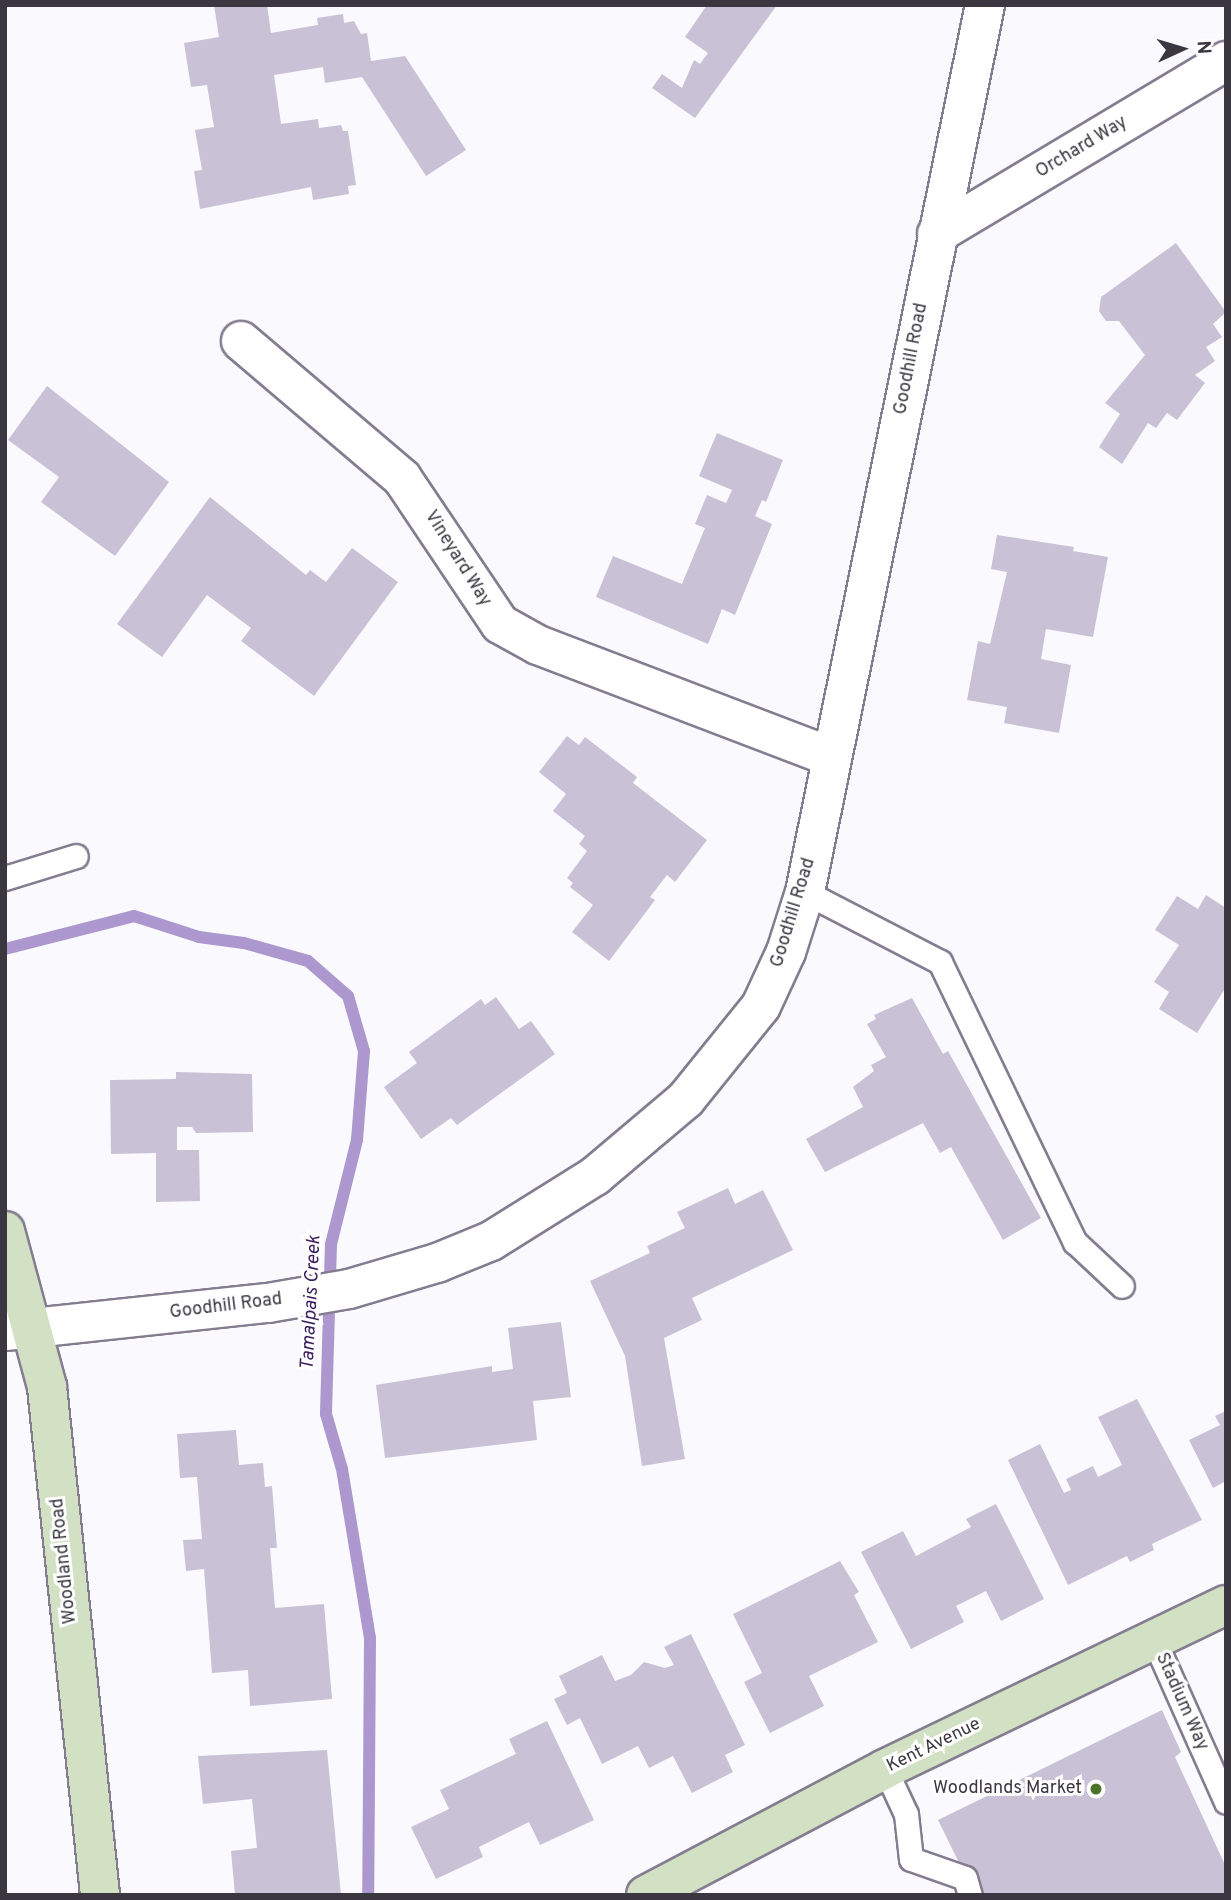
<!DOCTYPE html>
<style>
body{margin:0}
#map{position:relative;width:1231px;height:1900px;overflow:hidden;background:#faf9fd;font-family:Overpass,sans-serif}
div>[style]{position:absolute}
[style*='--x']{left:calc(var(--x)*1px);top:calc(var(--y)*1px);width:calc(var(--w)*1px);rotate:calc(var(--a)*1deg)}
.stream>*{height:12px;margin:-6px;padding:0 6px;transform-origin:6px;border-radius:6px;background:#ac98ce}
.building>*{inset:0;background:#c9c1d6}
.roads{filter:drop-shadow(2px 0 #847d90) drop-shadow(-2px 0 #847d90) drop-shadow(0 2px #847d90) drop-shadow(0 -2px #847d90)}
.lane>*{height:23px;margin:-11.5px;padding:0 11.5px;transform-origin:11.5px;border-radius:11.5px;background:#fff}
.street>*{height:38px;margin:-19px;padding:0 19px;transform-origin:19px;border-radius:19px;background:#fff}
.secondary>*{height:38px;margin:-19px;padding:0 19px;transform-origin:19px;border-radius:19px;background:#d2e0c4}
.dots>*{width:19px;height:19px;translate:-50% -50%;box-sizing:border-box;border:4px solid #fff;border-radius:50%}
span{translate:-50% -50%;white-space:nowrap;text-align:center;line-height:1.15;-webkit-text-stroke:6px #fff;paint-order:stroke}
.street-label{font-size:18px;color:#3a3740}
.poi-label{font-size:18px;color:#3a3740}
.right{translate:-100% -50%;text-align:right}
.water-label{font-size:19px;color:#3b1e5d;font-style:italic}
.frame{position:absolute;inset:0;border:7px solid #3a3740;pointer-events:none}
.north{position:absolute;left:1147px;top:14px;width:70px;height:70px;-webkit-text-stroke:5px #fff;paint-order:stroke;rotate:86deg;font-size:19px;font-weight:700;line-height:28px;text-align:center;color:#3a3740}
.north::after{content:'';display:block;margin:auto;width:24px;height:32px;background:#3a3740;clip-path:polygon(50% 0,100% 100%,50% 72%,0 100%)}
</style>
<div id="map">
<div class="stream">
<div style="--x:5;--y:949;--w:133;--a:-14.3"></div>
<div style="--x:134;--y:916;--w:68;--a:17.9"></div>
<div style="--x:199;--y:937;--w:45;--a:7.6"></div>
<div style="--x:244;--y:943;--w:66;--a:15.7"></div>
<div style="--x:308;--y:961;--w:53;--a:41.2"></div>
<div style="--x:348;--y:996;--w:57;--a:73.8"></div>
<div style="--x:364;--y:1051;--w:89;--a:94.5"></div>
<div style="--x:357;--y:1140;--w:107;--a:104"></div>
<div style="--x:331;--y:1244;--w:170;--a:91.7"></div>
<div style="--x:326;--y:1414;--w:57;--a:73.8"></div>
<div style="--x:342;--y:1469;--w:171;--a:80.6"></div>
<div style="--x:370;--y:1638;--w:257;--a:90.4"></div>
</div>
<div class="building">
<div style="clip-path:polygon(214px 5px,267px 5px,271px 33px,318px 25px,317px 18px,343px 14px,344px 23px,354px 21px,361px 34px,367px 33px,371px 61px,405px 56px,466px 150px,426px 176px,362px 77px,325px 83px,323px 67px,274px 75px,281px 124px,318px 119px,319px 128px,341px 125px,343px 131px,348px 131px,356px 185px,348px 186px,349px 194px,313px 200px,311px 187px,200px 209px,194px 171px,202px 170px,195px 130px,214px 127px,207px 85px,191px 87px,184px 43px,219px 37px)"></div>
<div style="clip-path:polygon(707px 5px,777px 5px,695px 118px,652px 88px,662px 74px,682px 88px,694px 60px,700px 64px,708px 53px,685px 37px)"></div>
<div style="clip-path:polygon(1176px 243px,1226px 312px,1213px 324px,1222px 337px,1206px 347px,1215px 361px,1195px 375px,1205px 383px,1177px 420px,1167px 413px,1156px 428px,1148px 423px,1122px 464px,1099px 447px,1120px 414px,1105px 403px,1145px 355px,1119px 321px,1106px 321px,1099px 311px,1101px 297px)"></div>
<div style="clip-path:polygon(47px 386px,169px 482px,115px 556px,41px 502px,59px 477px,8px 440px)"></div>
<div style="clip-path:polygon(717px 433px,783px 460px,766px 502px,762px 500px,755px 516px,772px 524px,735px 615px,722px 609px,708px 644px,596px 597px,613px 556px,682px 584px,705px 528px,695px 524px,707px 495px,726px 503px,732px 490px,699px 476px)"></div>
<div style="clip-path:polygon(210px 497px,306px 575px,310px 570px,326px 582px,352px 548px,398px 582px,314px 696px,241px 641px,251px 628px,207px 595px,162px 657px,117px 624px)"></div>
<div style="clip-path:polygon(997px 535px,1074px 547px,1073px 551px,1108px 557px,1093px 637px,1046px 629px,1041px 659px,1071px 665px,1059px 733px,1004px 723px,1007px 707px,967px 700px,978px 641px,990px 644px,1007px 572px,991px 569px)"></div>
<div style="clip-path:polygon(567px 736px,579px 745px,585px 737px,637px 777px,633px 783px,707px 840px,675px 882px,667px 875px,650px 897px,655px 900px,609px 961px,572px 932px,593px 905px,570px 887px,573px 883px,567px 878px,587px 851px,579px 844px,585px 836px,553px 811px,566px 794px,539px 772px)"></div>
<div style="clip-path:polygon(1206px 895px,1226px 908px,1226px 987px,1197px 1033px,1159px 1009px,1169px 992px,1154px 982px,1179px 945px,1155px 930px,1177px 896px,1198px 909px)"></div>
<div style="clip-path:polygon(496px 997px,519px 1029px,531px 1021px,555px 1054px,457px 1125px,451px 1118px,421px 1139px,384px 1087px,417px 1063px,409px 1052px,481px 999px,485px 1005px)"></div>
<div style="clip-path:polygon(912px 998px,943px 1054px,948px 1051px,1041px 1218px,1003px 1240px,951px 1147px,940px 1153px,923px 1123px,825px 1172px,806px 1139px,863px 1107px,853px 1087px,874px 1071px,871px 1065px,886px 1057px,867px 1024px,876px 1019px,874px 1015px)"></div>
<div style="clip-path:polygon(176px 1072px,252px 1074px,253px 1132px,196px 1133px,192px 1127px,177px 1127px,177px 1150px,199px 1150px,200px 1201px,156px 1202px,156px 1153px,111px 1154px,110px 1080px,176px 1079px)"></div>
<div style="clip-path:polygon(728px 1188px,735px 1204px,763px 1190px,793px 1250px,692px 1298px,702px 1320px,664px 1338px,685px 1459px,642px 1466px,625px 1356px,590px 1281px,650px 1253px,647px 1246px,685px 1228px,677px 1212px)"></div>
<div style="clip-path:polygon(561px 1322px,571px 1397px,533px 1401px,537px 1440px,385px 1458px,376px 1385px,492px 1366px,492px 1372px,513px 1369px,508px 1328px)"></div>
<div style="clip-path:polygon(1137px 1399px,1202px 1520px,1152px 1544px,1154px 1550px,1130px 1562px,1127px 1556px,1068px 1585px,1008px 1460px,1040px 1444px,1064px 1493px,1071px 1490px,1066px 1479px,1093px 1466px,1098px 1477px,1122px 1465px,1098px 1417px)"></div>
<div style="clip-path:polygon(1226px 1411px,1226px 1481px,1213px 1488px,1189px 1440px,1220px 1425px,1215px 1416px)"></div>
<div style="clip-path:polygon(236px 1430px,239px 1465px,263px 1463px,265px 1487px,272px 1486px,277px 1548px,270px 1548px,275px 1608px,324px 1604px,332px 1699px,250px 1706px,248px 1670px,212px 1673px,204px 1569px,186px 1571px,183px 1540px,202px 1539px,197px 1477px,180px 1478px,177px 1434px)"></div>
<div style="clip-path:polygon(996px 1504px,1044px 1599px,1001px 1621px,986px 1591px,956px 1606px,964px 1622px,911px 1649px,861px 1552px,903px 1531px,916px 1556px,971px 1527px,966px 1519px)"></div>
<div style="clip-path:polygon(840px 1561px,859px 1592px,854px 1595px,878px 1642px,809px 1676px,824px 1706px,770px 1733px,744px 1682px,762px 1673px,733px 1614px)"></div>
<div style="clip-path:polygon(691px 1634px,745px 1745px,725px 1755px,733px 1772px,692px 1793px,673px 1756px,649px 1768px,638px 1746px,602px 1764px,580px 1718px,567px 1725px,554px 1699px,567px 1693px,559px 1676px,602px 1655px,615px 1681px,631px 1675px,644px 1662px,665px 1668px,674px 1665px,664px 1647px)"></div>
<div style="clip-path:polygon(1162px 1710px,1181px 1752px,1175px 1757px,1226px 1867px,1226px 1895px,975px 1895px,938px 1820px)"></div>
<div style="clip-path:polygon(547px 1721px,594px 1820px,540px 1845px,529px 1822px,479px 1847px,483px 1857px,436px 1879px,411px 1827px,449px 1809px,440px 1790px,516px 1754px,509px 1739px)"></div>
<div style="clip-path:polygon(327px 1750px,341px 1895px,235px 1895px,231px 1851px,257px 1848px,252px 1799px,203px 1804px,198px 1756px)"></div>
</div>
<div class="roads">
<div class="lane">
<div style="--x:5;--y:878;--w:74;--a:-17.2"></div>
<div style="--x:805;--y:892;--w:152;--a:27.4"></div>
<div style="--x:940;--y:962;--w:311;--a:64.3"></div>
<div style="--x:1075;--y:1242;--w:64;--a:43.1"></div>
<div style="--x:1154;--y:1640;--w:177;--a:66"></div>
<div style="--x:885;--y:1769;--w:50;--a:65"></div>
<div style="--x:906;--y:1814;--w:45;--a:83.7"></div>
<div style="--x:911;--y:1859;--w:57;--a:19.4"></div>
<div style="--x:965;--y:1878;--w:18;--a:74"></div>
</div>
<div class="street">
<div style="--x:937;--y:234;--w:337;--a:-30.9"></div>
<div style="--x:241;--y:341;--w:211;--a:40.4"></div>
<div style="--x:402;--y:478;--w:176;--a:56.1"></div>
<div style="--x:500;--y:624;--w:43;--a:28.9"></div>
<div style="--x:538;--y:645;--w:314;--a:20.9"></div>
<div style="--x:5;--y:1331;--w:264;--a:-6.1"></div>
<div style="--x:268;--y:1303;--w:82;--a:-9.8"></div>
<div style="--x:349;--y:1289;--w:92;--a:-16.5"></div>
<div style="--x:437;--y:1263;--w:58;--a:-22.2"></div>
<div style="--x:491;--y:1241;--w:123;--a:-32"></div>
<div style="--x:595;--y:1176;--w:119;--a:-40.2"></div>
<div style="--x:686;--y:1099;--w:119;--a:-51.1"></div>
<div style="--x:761;--y:1006;--w:60;--a:-65.2"></div>
<div style="--x:786;--y:952;--w:63;--a:-72.4"></div>
<div style="--x:805;--y:892;--w:905;--a:-78.53"></div>
</div>
<div class="secondary">
<div style="--x:5;--y:1231;--w:162;--a:74.9"></div>
<div style="--x:47;--y:1387;--w:511;--a:84.04"></div>
<div style="--x:646;--y:1895;--w:270;--a:-27.8"></div>
<div style="--x:885;--y:1769;--w:378;--a:-25.7"></div>
</div>
</div>
<div class="dots">
<div style="left:1096px;top:1789px;background:#4f722b"></div>
</div>
<div class="street-label">
<span style="left:1082px;top:148px;rotate:-31deg">Orchard Way</span>
<span style="left:912px;top:359px;rotate:-79deg">Goodhill Road</span>
<span style="left:457px;top:559px;rotate:58deg">Vineyard Way</span>
<span style="left:794px;top:913px;rotate:-73deg">Goodhill Road</span>
<span style="left:226px;top:1307px;rotate:-7deg">Goodhill Road</span>
<span style="left:65px;top:1561px;rotate:-96deg">Woodland Road</span>
<span style="left:1181px;top:1702px;rotate:66deg">Stadium Way</span>
<span style="left:934px;top:1746px;rotate:-26deg">Kent Avenue</span>
</div>
<div class="poi-label">
<span class="right" style="left:1082px;top:1789px">Woodlands Market</span>
</div>
<div class="water-label">
<span style="left:312px;top:1303px;rotate:-87deg">Tamalpais Creek</span>
</div>
<div class="frame"></div>
<div class="north">N</div>
</div>
